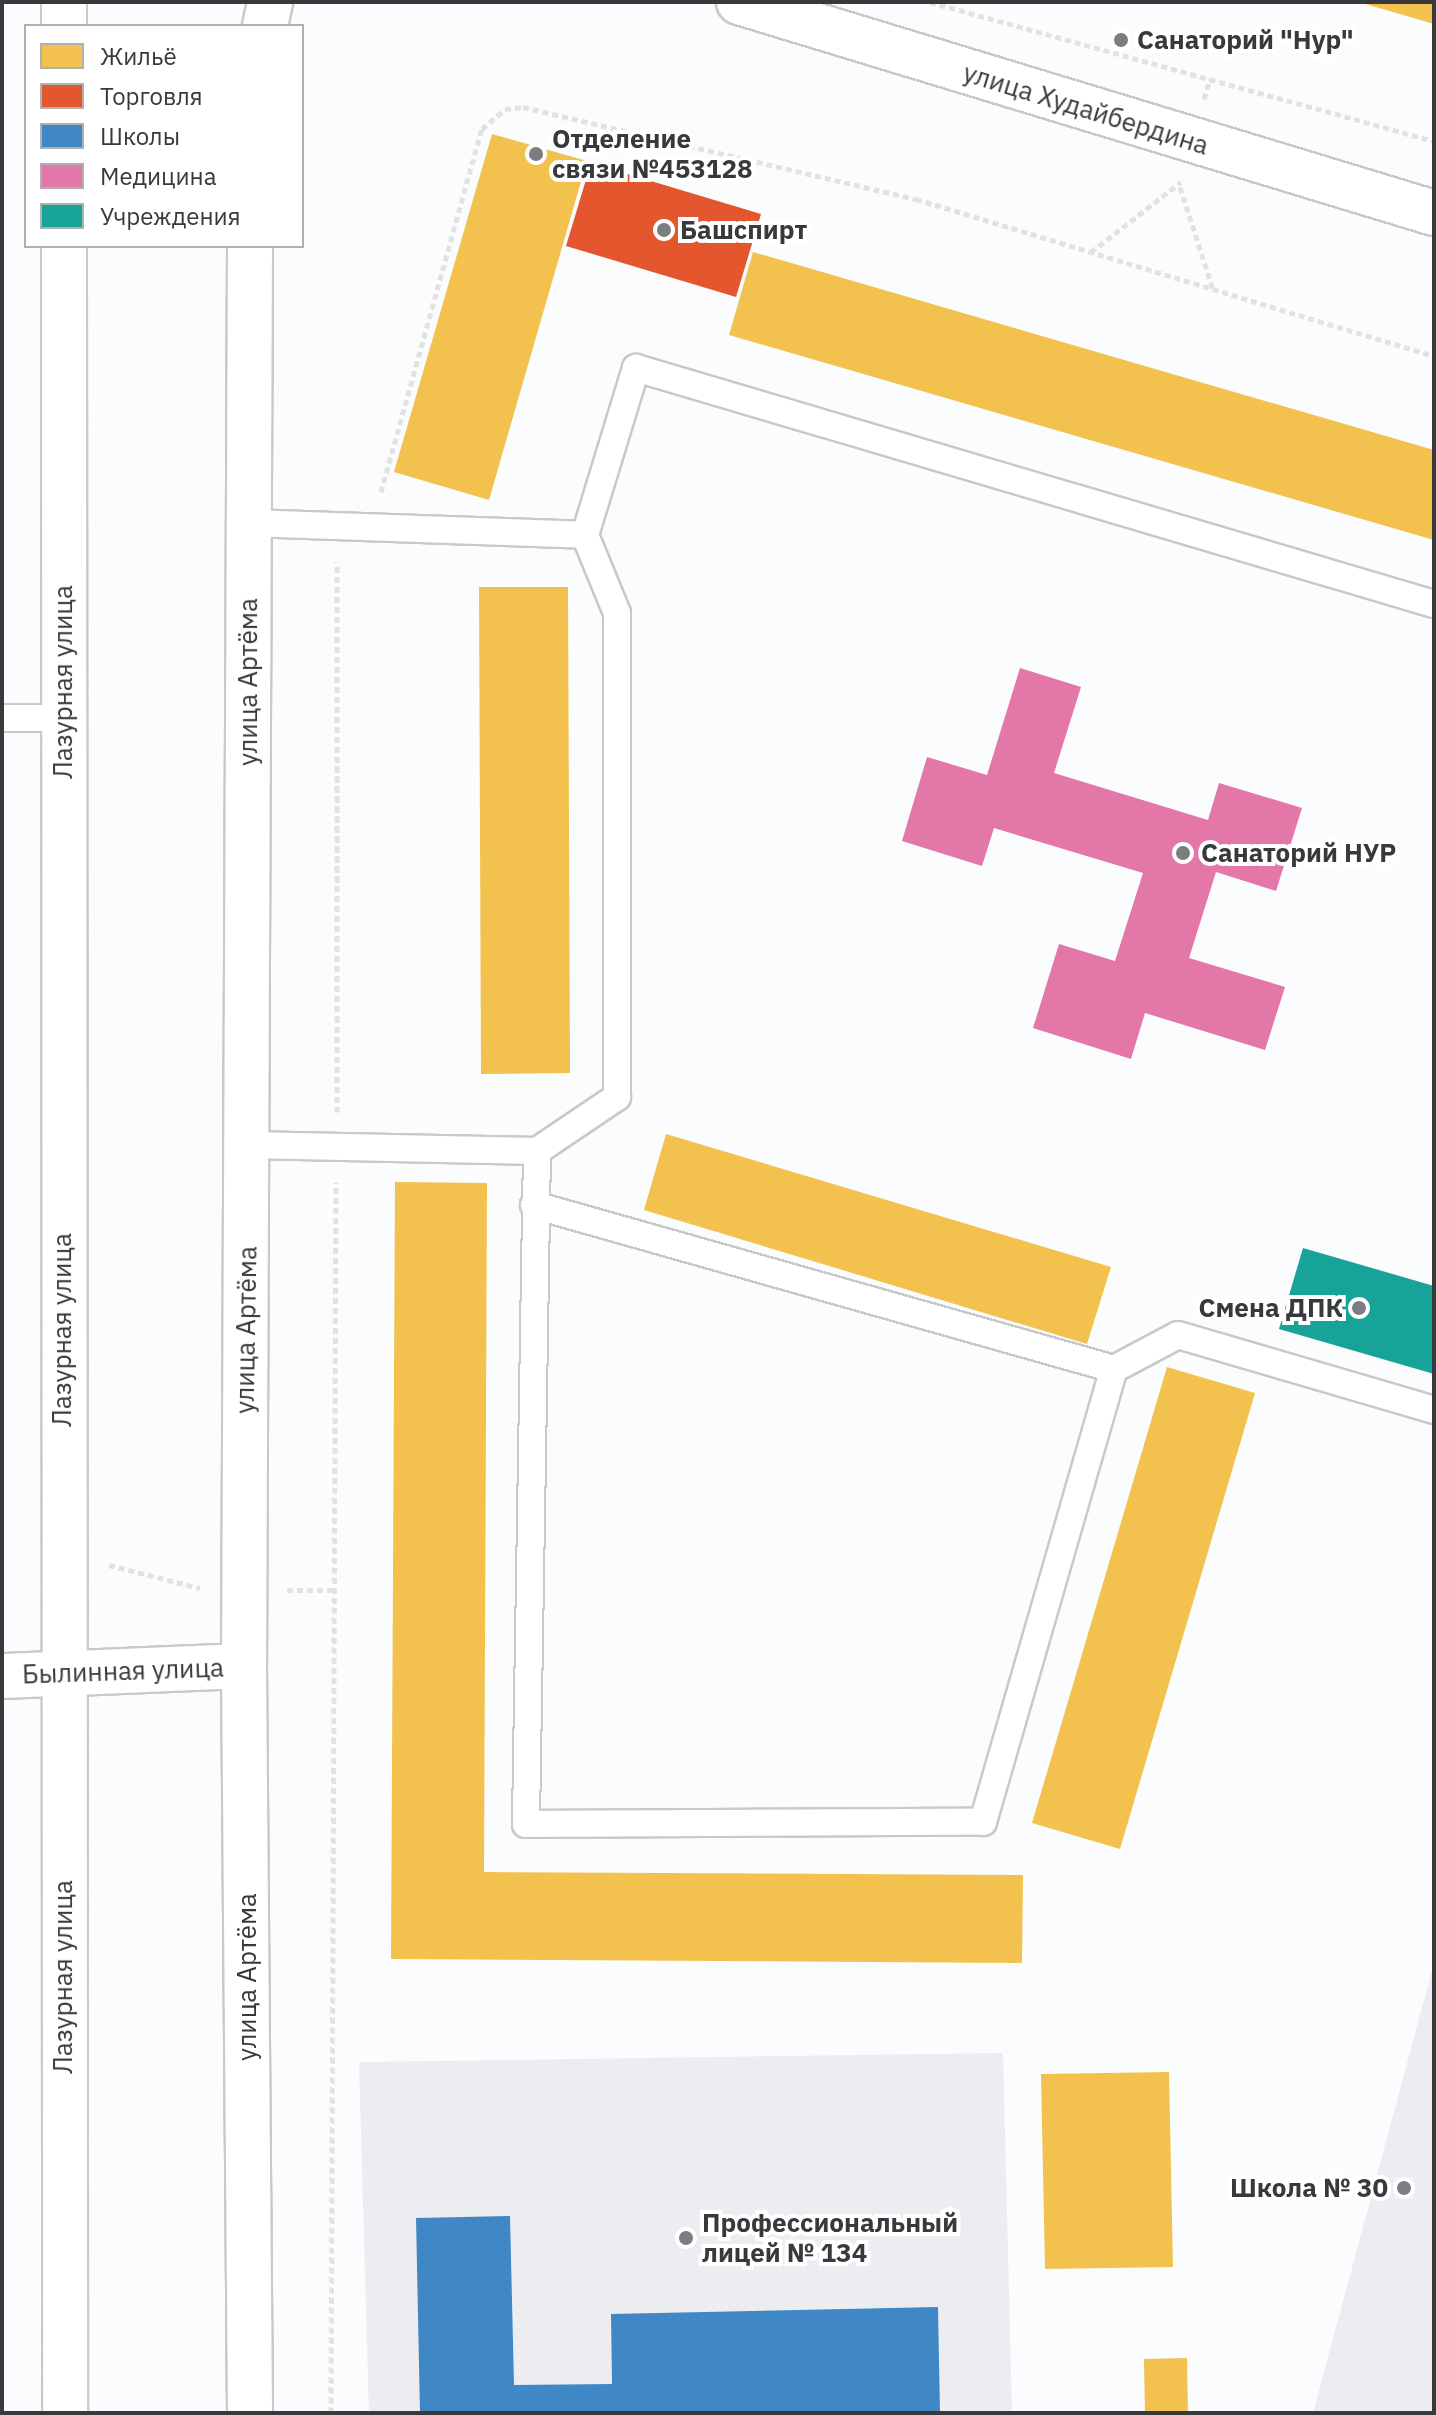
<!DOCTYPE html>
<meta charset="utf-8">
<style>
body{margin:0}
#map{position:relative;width:1436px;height:2415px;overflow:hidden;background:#fbfcfe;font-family:"IBM Plex Sans",sans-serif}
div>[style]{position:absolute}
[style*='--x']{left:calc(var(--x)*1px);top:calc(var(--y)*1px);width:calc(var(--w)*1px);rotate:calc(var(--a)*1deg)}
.built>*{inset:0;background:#ebedf1}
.homes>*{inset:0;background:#f2c14e}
.shops>*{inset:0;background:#e4572e}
.schools>*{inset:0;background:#3f88c5}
.health>*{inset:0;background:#e377a8}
.public>*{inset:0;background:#17a398}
.path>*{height:5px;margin-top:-2.5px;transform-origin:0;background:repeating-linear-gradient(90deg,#e2e2e2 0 6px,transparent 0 10px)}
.roads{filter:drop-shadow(2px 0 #c8c9cb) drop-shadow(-2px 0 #c8c9cb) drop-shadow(0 2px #c8c9cb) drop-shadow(0 -2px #c8c9cb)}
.service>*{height:26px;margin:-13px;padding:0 13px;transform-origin:13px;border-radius:13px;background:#feffff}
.minor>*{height:44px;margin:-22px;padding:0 22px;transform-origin:22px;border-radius:22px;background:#feffff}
.secondary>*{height:44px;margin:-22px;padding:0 22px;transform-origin:22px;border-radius:22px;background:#feffff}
.dots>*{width:22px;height:22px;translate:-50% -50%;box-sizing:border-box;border:4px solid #fff;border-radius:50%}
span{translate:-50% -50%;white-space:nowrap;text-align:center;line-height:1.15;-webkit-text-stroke:8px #fff;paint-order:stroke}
.poi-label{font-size:26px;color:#38393d;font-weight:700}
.left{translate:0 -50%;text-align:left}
.right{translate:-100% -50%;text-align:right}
.street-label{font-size:26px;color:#38393d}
.frame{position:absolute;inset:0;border:4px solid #38393d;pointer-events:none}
.legend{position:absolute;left:24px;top:24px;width:280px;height:224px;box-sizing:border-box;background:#fff;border:2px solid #afb0b1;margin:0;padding:10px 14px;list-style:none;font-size:24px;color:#38393d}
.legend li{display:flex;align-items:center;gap:16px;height:40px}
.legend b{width:40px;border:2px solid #afb0b1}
</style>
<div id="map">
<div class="built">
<div style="clip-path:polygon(1434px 1963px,1434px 2413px,1313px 2413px)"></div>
<div style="clip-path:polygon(1003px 2053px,1012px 2413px,369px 2413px,359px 2062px)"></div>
</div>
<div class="homes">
<div style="clip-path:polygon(1362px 2px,1434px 2px,1434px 24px,1362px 3px)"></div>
<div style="clip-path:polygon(492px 134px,587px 161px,489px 500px,394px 472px)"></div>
<div style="clip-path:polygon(753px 252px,1434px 450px,1434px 540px,729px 335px)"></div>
<div style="clip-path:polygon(479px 587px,568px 587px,570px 1073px,481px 1074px)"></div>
<div style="clip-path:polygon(666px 1134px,1111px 1267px,1087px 1344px,644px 1210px)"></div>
<div style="clip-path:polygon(395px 1182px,487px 1183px,484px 1872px,1023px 1875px,1022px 1963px,391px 1959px)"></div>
<div style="clip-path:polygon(1167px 1367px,1255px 1393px,1120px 1849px,1032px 1823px)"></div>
<div style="clip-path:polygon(1169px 2072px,1173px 2267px,1045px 2269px,1041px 2074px)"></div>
<div style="clip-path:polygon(1187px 2358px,1188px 2413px,1145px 2413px,1144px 2359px)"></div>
</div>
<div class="shops">
<div style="clip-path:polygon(591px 163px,761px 214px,736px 297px,566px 246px)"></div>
</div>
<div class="schools">
<div style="clip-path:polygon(510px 2216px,514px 2385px,612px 2384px,611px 2314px,938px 2307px,940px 2413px,420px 2413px,416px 2218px)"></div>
</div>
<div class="health">
<div style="clip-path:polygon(1020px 668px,1081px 687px,1054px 773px,1208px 820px,1219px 783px,1302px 808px,1276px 891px,1216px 872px,1189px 958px,1285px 987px,1265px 1050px,1145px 1013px,1131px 1059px,1033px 1028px,1059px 944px,1115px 961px,1143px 873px,994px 828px,982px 866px,902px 841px,927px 757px,987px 775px)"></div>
</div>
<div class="public">
<div style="clip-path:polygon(1303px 1248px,1434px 1286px,1434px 1374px,1279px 1329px)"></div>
</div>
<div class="path">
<div style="--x:930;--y:2;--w:523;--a:15.42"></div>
<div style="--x:1204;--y:99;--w:21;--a:-73"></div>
<div style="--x:1180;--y:187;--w:107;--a:72.1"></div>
<div style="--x:1091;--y:252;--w:114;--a:-37.9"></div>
<div style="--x:381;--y:492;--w:377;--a:-74.5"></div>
<div style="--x:482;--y:129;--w:30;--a:-41"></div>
<div style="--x:505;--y:109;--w:18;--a:-6"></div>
<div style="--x:523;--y:107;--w:404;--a:13.2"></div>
<div style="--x:916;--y:199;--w:541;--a:16.86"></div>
<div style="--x:337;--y:1112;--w:550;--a:-90"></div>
<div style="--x:109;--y:1565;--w:94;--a:14.2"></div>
<div style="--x:287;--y:1590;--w:46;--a:0"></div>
<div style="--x:331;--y:2413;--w:1231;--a:-89.77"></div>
</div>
<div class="roads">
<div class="service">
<div style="--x:248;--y:523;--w:337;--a:2"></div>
<div style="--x:585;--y:535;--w:175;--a:-73"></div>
<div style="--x:636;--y:368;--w:832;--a:16.48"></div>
<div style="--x:585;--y:535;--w:84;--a:67.7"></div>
<div style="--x:617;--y:613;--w:484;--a:90"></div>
<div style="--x:617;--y:1097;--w:97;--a:146"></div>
<div style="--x:537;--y:1151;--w:673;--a:90.94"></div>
<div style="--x:526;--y:1824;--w:457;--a:-0.3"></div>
<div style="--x:983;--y:1822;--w:472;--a:-73.9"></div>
<div style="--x:1114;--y:1369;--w:72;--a:-28"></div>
<div style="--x:1178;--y:1335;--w:267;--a:16.3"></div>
<div style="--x:2;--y:718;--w:61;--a:0"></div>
<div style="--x:248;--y:1145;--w:289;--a:1.2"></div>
<div style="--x:534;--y:1205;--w:603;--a:15.79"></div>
</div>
<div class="minor">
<div style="--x:64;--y:26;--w:24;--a:-90"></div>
<div style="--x:64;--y:246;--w:2167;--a:89.97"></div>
<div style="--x:2;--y:1676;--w:242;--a:-2.4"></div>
</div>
<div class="secondary">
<div style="--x:739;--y:2;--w:726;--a:16.89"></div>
<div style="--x:265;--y:26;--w:25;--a:-78"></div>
<div style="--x:250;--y:246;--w:1420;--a:90.24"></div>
<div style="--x:244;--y:1666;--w:747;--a:89.54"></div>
</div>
</div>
<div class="dots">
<div style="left:1121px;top:40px;background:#7c7d81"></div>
<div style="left:536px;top:154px;background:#7c7d81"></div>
<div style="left:664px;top:230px;background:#7c7d81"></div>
<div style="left:1183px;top:853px;background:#7c7d81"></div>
<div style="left:1359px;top:1308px;background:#7c7d81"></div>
<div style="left:1404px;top:2188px;background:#7c7d81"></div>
<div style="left:686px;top:2238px;background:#7c7d81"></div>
</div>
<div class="poi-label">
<span class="left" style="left:1137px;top:40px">Санаторий "Нур"</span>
<span class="left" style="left:552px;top:154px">Отделение<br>связи №453128</span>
<span class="left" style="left:680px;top:230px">Башспирт</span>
<span class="left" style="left:1201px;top:853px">Санаторий НУР</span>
<span class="right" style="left:1343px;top:1308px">Смена ДПК</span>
<span class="right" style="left:1388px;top:2188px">Школа № 30</span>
<span class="left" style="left:702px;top:2238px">Профессиональный<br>лицей № 134</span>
</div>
<div class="street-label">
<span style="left:1086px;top:109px;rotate:17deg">улица Худайбердина</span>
<span style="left:63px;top:682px;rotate:-90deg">Лазурная улица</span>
<span style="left:248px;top:682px;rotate:-90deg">улица Артёма</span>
<span style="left:62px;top:1330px;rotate:-90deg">Лазурная улица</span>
<span style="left:246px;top:1330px;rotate:-89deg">улица Артёма</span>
<span style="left:123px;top:1671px;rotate:-2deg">Былинная улица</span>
<span style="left:63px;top:1977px;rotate:-90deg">Лазурная улица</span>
<span style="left:247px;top:1977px;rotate:-90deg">улица Артёма</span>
</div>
<div class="frame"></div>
<ul class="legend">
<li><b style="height:22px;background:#f2c14e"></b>Жильё</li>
<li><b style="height:22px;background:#e4572e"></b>Торговля</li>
<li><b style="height:22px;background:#3f88c5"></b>Школы</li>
<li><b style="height:22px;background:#e377a8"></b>Медицина</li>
<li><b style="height:22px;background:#17a398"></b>Учреждения</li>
</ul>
</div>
